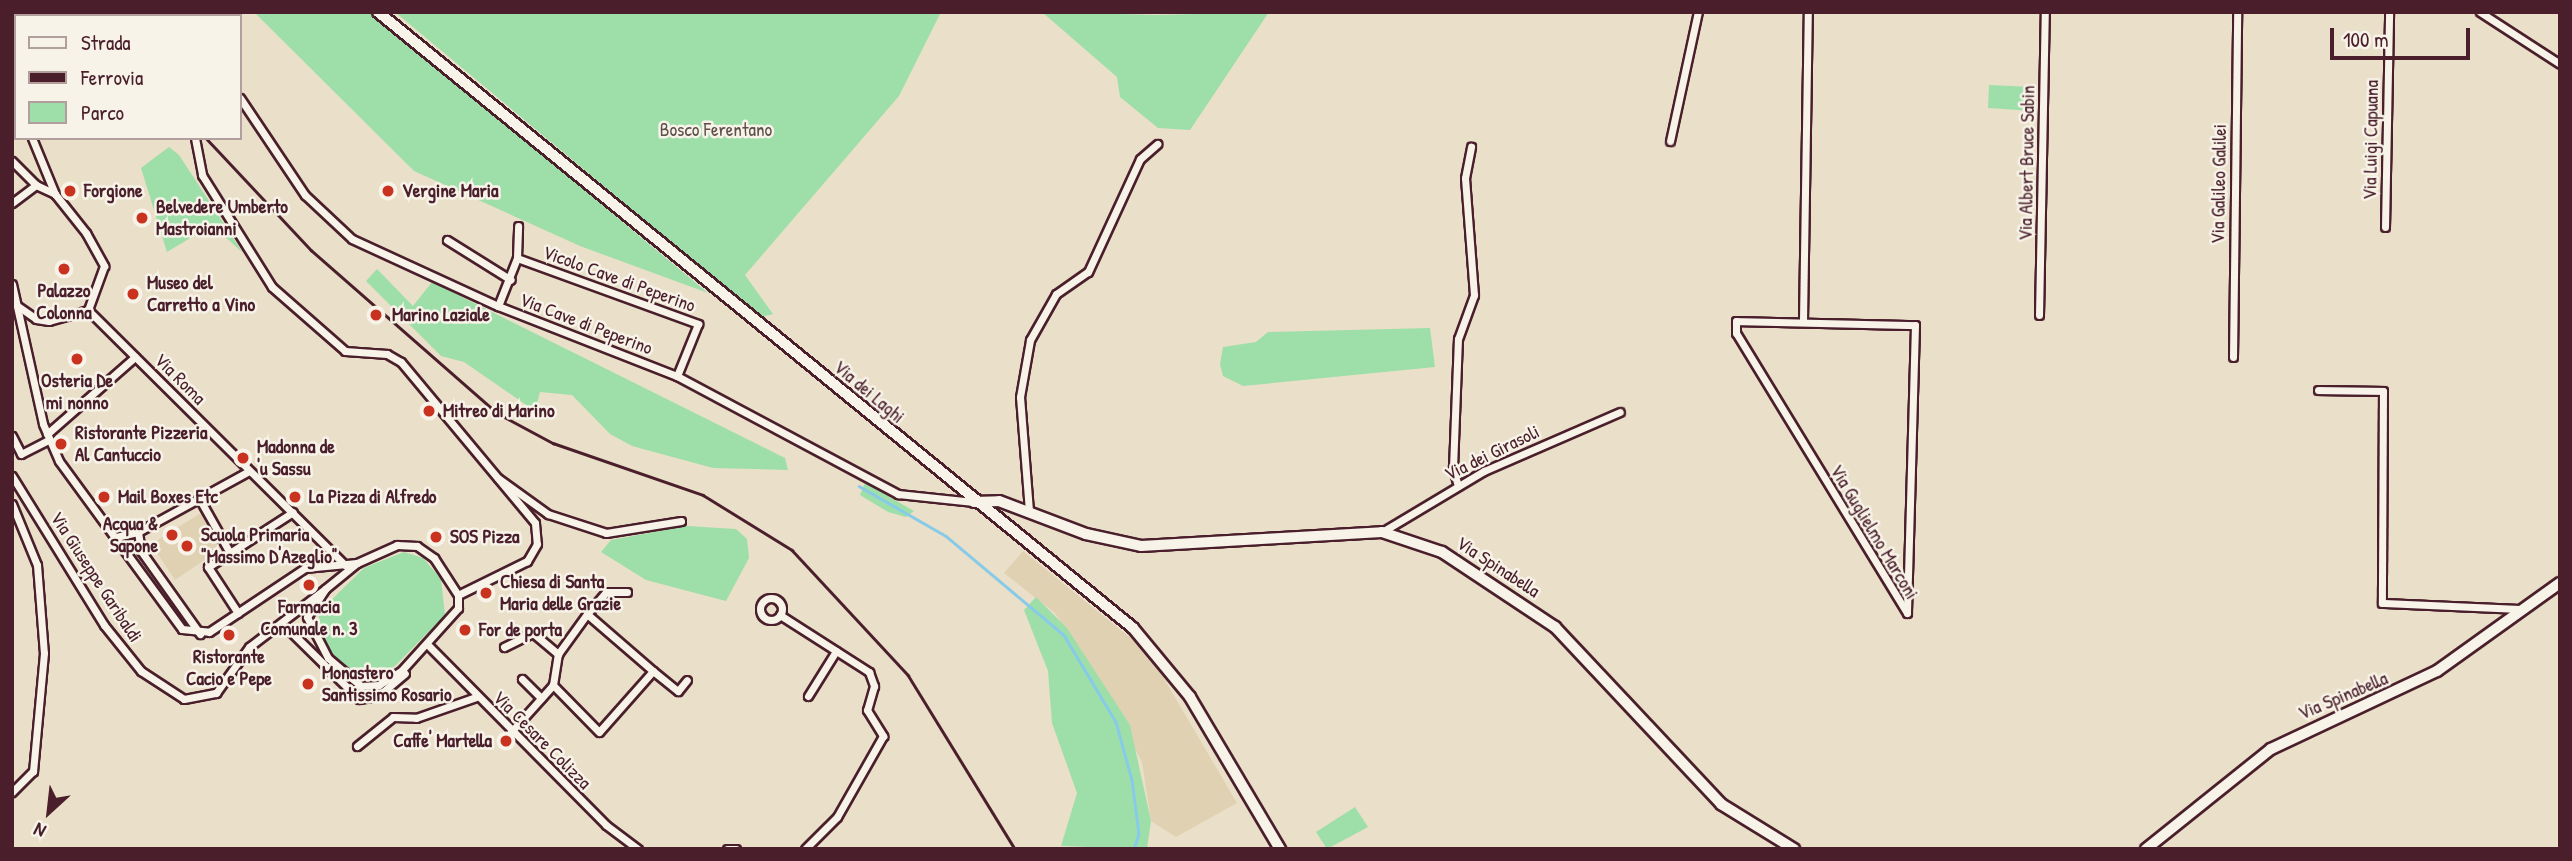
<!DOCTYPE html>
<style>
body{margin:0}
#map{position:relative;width:2572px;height:861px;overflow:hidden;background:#eadfc9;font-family:"Patrick Hand",sans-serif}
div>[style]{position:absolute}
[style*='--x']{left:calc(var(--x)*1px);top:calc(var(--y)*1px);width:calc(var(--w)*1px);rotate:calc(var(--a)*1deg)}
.built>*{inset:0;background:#e0d1b3}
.green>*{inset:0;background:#9edfa9}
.stream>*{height:2.5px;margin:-1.25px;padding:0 1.25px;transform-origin:1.25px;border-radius:1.25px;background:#87cbe8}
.roads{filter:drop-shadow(2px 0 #4a1f2b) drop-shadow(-2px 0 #4a1f2b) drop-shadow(0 2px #4a1f2b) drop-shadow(0 -2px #4a1f2b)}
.minor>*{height:7px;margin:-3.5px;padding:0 3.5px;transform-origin:3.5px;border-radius:3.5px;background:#f7f3e8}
.minor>.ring{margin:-3.5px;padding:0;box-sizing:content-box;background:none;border:7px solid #f7f3e8;border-radius:50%}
.tertiary>*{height:10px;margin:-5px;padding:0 5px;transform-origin:5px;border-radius:5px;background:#f7f3e8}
.secondary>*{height:10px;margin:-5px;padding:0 5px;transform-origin:5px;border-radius:5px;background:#f7f3e8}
.rail>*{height:2.5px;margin:-1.25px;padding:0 1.25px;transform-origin:1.25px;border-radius:1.25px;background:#4a1f2b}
.dots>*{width:19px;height:19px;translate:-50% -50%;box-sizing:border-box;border:4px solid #f7f3e8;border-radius:50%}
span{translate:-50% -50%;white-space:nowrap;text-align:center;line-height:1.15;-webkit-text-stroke:5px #f7f3e8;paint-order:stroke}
.park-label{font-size:19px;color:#5f4f4a}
.street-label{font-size:19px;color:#4a1f2b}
.poi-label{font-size:19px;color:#4a1f2b;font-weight:700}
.left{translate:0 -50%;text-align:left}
.right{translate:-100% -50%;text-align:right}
.frame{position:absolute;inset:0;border:14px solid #4a1f2b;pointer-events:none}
.legend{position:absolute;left:14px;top:14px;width:228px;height:126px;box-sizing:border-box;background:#f7f3e8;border:2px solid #b29e9c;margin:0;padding:9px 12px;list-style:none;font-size:21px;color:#4a1f2b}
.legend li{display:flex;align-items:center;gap:14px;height:35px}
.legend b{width:35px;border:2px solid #b29e9c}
.north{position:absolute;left:14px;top:777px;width:70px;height:70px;-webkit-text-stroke:5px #f7f3e8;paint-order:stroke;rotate:207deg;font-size:19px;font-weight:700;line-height:28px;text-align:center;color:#4a1f2b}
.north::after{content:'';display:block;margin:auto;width:24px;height:32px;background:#4a1f2b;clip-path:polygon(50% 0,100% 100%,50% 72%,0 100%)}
.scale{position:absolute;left:2330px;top:28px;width:140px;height:32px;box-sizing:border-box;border:4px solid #4a1f2b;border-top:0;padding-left:9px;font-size:21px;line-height:24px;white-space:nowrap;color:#4a1f2b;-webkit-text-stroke:5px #f7f3e8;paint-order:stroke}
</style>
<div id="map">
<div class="built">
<div style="clip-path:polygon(201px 513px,222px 548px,175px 580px,151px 544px)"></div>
<div style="clip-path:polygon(1023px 551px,1149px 653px,1237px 803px,1176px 837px,1151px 821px,1142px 762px,1095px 673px,1055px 613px,1004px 573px)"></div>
</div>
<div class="green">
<div style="clip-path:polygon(254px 12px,370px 12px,708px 293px,580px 246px,414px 171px)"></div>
<div style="clip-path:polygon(395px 12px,941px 12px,899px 96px,745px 275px,773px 314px,761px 317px)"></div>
<div style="clip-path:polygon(1042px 12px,1158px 15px,1269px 12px,1190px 130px,1158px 128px,1120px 97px,1117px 77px)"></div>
<div style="clip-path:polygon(1989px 85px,2035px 87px,2033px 111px,1988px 108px)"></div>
<div style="clip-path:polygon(169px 147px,179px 155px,243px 253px,212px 225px,167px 252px,141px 168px)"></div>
<div style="clip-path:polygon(377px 269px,413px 306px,432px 282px,785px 458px,788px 470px,713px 468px,632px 446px,610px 434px,572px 395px,540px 392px,535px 411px,464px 362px,441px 356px,366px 281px)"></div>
<div style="clip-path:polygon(1430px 328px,1435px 367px,1243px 386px,1223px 376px,1220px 364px,1223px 347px,1256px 342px,1268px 332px)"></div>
<div style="clip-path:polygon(865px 483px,914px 511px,906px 517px,888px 512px,860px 495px)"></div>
<div style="clip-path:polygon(687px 526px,736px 529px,747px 539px,749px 558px,726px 601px,646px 580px,601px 552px,611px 540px)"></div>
<div style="clip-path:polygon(404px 552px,423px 558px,441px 579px,445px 615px,396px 665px,371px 680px,358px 679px,325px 646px,318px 613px,364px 568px)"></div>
<div style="clip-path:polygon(1036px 597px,1067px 628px,1130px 725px,1151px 821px,1147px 849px,1061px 846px,1077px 793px,1052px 723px,1048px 671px,1024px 610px)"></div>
<div style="clip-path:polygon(1355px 807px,1368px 827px,1327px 849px,1316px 832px)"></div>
</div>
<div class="stream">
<div style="--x:859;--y:486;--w:100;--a:29.9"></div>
<div style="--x:946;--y:536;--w:154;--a:40"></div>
<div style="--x:1064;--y:635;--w:101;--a:59.1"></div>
<div style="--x:1116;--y:722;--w:60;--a:74.6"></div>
<div style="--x:1132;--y:780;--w:54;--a:82.6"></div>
<div style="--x:1139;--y:834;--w:16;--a:108"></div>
</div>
<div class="roads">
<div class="minor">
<div style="--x:155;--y:12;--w:4;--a:63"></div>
<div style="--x:2480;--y:12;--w:95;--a:33"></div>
<div style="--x:240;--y:98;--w:117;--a:56.2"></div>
<div style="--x:305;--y:195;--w:64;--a:43.1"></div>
<div style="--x:352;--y:239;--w:161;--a:24.7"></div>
<div style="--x:498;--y:306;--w:192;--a:21.4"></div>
<div style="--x:677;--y:376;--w:251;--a:28.1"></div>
<div style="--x:898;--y:494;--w:76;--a:6"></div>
<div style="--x:14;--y:104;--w:4;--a:56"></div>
<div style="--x:32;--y:138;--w:61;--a:67.7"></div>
<div style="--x:195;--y:138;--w:38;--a:79"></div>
<div style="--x:202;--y:175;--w:132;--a:58"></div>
<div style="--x:272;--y:287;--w:97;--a:41.2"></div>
<div style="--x:345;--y:351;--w:42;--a:4.1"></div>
<div style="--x:387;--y:354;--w:16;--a:30"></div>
<div style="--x:401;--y:362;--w:209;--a:50.2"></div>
<div style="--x:535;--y:523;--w:21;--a:85"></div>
<div style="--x:537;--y:544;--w:20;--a:120"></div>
<div style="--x:527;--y:561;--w:77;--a:153.8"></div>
<div style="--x:1670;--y:141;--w:132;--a:-77.8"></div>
<div style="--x:12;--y:161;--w:34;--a:45"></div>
<div style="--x:12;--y:203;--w:30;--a:-37"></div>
<div style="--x:36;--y:185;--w:21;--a:25"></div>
<div style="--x:55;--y:194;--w:50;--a:51.5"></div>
<div style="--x:86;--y:233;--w:38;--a:61"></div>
<div style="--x:104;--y:266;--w:47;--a:110"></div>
<div style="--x:2385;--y:227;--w:215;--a:-88.9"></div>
<div style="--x:447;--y:240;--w:75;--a:32"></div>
<div style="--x:517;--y:258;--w:193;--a:20"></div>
<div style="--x:698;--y:324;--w:56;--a:112"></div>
<div style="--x:12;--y:284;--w:143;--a:77.5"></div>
<div style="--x:43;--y:424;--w:40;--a:66.6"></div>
<div style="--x:59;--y:461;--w:208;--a:53.8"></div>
<div style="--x:182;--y:629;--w:27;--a:6"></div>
<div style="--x:209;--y:632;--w:115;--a:-33.7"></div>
<div style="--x:305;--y:568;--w:52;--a:-5.5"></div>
<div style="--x:12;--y:302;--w:29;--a:35"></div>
<div style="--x:36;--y:319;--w:13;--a:9"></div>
<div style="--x:49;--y:321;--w:41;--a:-15.8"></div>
<div style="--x:498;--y:306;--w:52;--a:-68.4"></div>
<div style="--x:517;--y:258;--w:32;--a:-88"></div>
<div style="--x:88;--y:310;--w:362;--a:44.8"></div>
<div style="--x:2039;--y:315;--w:303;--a:-88.9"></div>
<div style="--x:1803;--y:320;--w:308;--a:-89.1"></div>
<div style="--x:1736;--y:321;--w:179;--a:1.3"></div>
<div style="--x:1915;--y:325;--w:288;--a:91.6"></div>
<div style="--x:1907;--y:613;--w:328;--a:-121.4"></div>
<div style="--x:1736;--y:333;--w:12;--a:-90"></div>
<div style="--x:2233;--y:357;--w:345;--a:-89.3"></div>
<div style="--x:2318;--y:390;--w:65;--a:0.9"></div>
<div style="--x:2383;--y:391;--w:212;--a:90.3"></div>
<div style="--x:2382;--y:603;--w:140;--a:2.5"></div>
<div style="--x:47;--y:434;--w:117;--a:-41.2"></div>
<div style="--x:12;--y:436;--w:20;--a:63"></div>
<div style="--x:21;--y:454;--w:31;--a:-27"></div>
<div style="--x:12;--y:476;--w:175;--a:58.3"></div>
<div style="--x:104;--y:625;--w:59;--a:51.2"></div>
<div style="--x:141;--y:671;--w:51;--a:33.1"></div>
<div style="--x:184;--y:699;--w:33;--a:-11"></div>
<div style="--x:216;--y:693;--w:57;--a:-54.3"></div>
<div style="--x:249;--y:647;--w:96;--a:-37.3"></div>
<div style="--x:498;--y:478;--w:62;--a:35.8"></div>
<div style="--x:548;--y:514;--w:61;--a:18.1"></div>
<div style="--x:606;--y:533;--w:76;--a:-9.1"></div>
<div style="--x:1458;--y:486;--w:19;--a:-106"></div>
<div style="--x:1453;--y:468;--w:129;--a:-87.8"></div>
<div style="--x:1458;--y:339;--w:47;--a:-70"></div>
<div style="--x:1474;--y:295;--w:117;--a:-94.4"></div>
<div style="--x:1465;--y:178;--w:32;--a:-79"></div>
<div style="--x:199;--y:498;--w:63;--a:60.6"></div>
<div style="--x:12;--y:504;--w:66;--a:67.7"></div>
<div style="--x:37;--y:565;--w:88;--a:85.5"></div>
<div style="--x:44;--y:653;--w:119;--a:95.3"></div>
<div style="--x:33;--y:771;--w:30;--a:135"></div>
<div style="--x:1029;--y:511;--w:114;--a:-94.5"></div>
<div style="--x:1020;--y:397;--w:58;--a:-80"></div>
<div style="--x:1030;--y:340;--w:53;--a:-60.5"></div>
<div style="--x:1056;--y:294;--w:39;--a:-35"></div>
<div style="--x:1088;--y:272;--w:124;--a:-65.3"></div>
<div style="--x:1140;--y:159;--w:23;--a:-41"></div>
<div style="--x:138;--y:532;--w:19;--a:81"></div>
<div style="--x:141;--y:551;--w:102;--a:54.6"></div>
<div style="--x:1382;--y:532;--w:119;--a:-30.9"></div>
<div style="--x:1484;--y:471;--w:148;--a:-23.5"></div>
<div style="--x:116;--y:537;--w:23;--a:-13"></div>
<div style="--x:138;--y:532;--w:127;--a:-28.8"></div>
<div style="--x:397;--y:545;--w:20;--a:3"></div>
<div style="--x:417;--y:546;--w:21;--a:35"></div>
<div style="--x:434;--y:558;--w:44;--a:57"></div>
<div style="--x:458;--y:595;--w:13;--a:90"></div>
<div style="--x:458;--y:608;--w:85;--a:132.1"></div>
<div style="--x:401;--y:671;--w:26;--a:148"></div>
<div style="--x:379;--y:685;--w:18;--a:177"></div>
<div style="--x:361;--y:686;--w:43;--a:-139.7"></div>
<div style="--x:328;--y:658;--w:46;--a:-117.1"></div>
<div style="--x:307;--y:617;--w:33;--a:-57"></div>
<div style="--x:325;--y:589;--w:41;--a:-39.1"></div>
<div style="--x:357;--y:563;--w:44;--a:-24.2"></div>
<div class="ring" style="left:760px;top:598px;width:15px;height:15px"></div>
<div style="--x:238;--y:613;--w:55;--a:-123.1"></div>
<div style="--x:208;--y:567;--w:101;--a:-32.9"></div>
<div style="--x:587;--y:614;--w:29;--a:-49"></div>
<div style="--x:606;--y:592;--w:21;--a:0"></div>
<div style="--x:780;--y:615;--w:106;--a:32.6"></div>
<div style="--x:869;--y:672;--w:15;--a:70"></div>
<div style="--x:874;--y:686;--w:25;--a:106"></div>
<div style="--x:867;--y:710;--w:31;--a:58"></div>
<div style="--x:883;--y:736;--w:93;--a:119.6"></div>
<div style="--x:837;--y:817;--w:45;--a:135"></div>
<div style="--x:290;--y:631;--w:97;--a:44.6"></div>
<div style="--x:359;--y:699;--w:19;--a:-9"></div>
<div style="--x:378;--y:696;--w:35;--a:-40"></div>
<div style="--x:429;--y:646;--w:252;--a:45.3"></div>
<div style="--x:606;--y:825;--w:40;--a:37"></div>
<div style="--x:504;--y:647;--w:32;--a:-26"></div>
<div style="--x:533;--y:633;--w:33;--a:40"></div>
<div style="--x:653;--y:671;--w:32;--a:39"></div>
<div style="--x:678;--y:691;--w:14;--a:-51"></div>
<div style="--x:522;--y:679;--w:27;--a:45"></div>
<div style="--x:808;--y:696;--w:53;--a:-58.1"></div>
<div style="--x:510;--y:733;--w:64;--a:-48.1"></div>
<div style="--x:553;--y:685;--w:31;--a:-81"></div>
<div style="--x:558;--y:654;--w:49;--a:-54.1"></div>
<div style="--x:587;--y:614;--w:87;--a:40.8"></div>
<div style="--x:653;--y:671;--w:81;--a:131.5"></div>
<div style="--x:599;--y:732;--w:66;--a:-134.4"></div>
<div style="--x:357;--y:746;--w:46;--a:-38.9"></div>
<div style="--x:393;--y:717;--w:23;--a:2"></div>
<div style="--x:416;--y:718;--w:64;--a:-19.3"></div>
<div style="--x:727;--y:849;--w:9;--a:0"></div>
</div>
<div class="tertiary">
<div style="--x:974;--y:502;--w:25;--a:-2"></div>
<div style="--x:999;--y:501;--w:93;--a:20.8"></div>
<div style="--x:1086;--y:534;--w:56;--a:12.3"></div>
<div style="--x:1141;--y:546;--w:241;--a:-3.3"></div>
<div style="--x:1382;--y:532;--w:63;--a:18.4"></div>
<div style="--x:1442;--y:552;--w:136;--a:33.6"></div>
<div style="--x:1555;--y:627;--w:243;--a:46.8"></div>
<div style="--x:1721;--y:804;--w:86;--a:31.7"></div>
<div style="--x:2146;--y:849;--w:160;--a:-38.7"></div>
<div style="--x:2271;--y:749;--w:183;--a:-25.2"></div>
<div style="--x:2437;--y:671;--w:151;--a:-35.6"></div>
</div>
<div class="secondary">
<div style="--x:378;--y:12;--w:974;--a:39.21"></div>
<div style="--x:1133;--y:628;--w:89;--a:50.4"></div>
<div style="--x:1190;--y:697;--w:177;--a:59.4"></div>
</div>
</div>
<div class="rail">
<div style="--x:126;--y:12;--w:4;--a:63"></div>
<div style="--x:206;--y:138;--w:154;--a:46.8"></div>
<div style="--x:311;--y:250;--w:247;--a:41.2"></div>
<div style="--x:497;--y:413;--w:64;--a:28.2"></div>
<div style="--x:553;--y:443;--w:159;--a:19.1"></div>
<div style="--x:703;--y:495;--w:105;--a:31.7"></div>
<div style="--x:792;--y:550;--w:171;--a:47.1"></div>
<div style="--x:908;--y:675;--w:204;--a:58.4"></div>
</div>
<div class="dots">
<div style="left:70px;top:191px;background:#c8321e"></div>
<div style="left:388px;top:191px;background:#c8321e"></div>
<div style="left:142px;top:218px;background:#c8321e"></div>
<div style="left:64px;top:269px;background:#c8321e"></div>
<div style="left:133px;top:294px;background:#c8321e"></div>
<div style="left:376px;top:315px;background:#c8321e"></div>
<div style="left:77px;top:359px;background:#c8321e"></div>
<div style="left:429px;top:411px;background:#c8321e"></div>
<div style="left:61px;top:444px;background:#c8321e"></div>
<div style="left:243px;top:458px;background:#c8321e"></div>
<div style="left:104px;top:497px;background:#c8321e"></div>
<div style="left:295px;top:497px;background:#c8321e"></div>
<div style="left:172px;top:535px;background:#c8321e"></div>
<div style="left:436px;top:537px;background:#c8321e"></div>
<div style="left:187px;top:546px;background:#c8321e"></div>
<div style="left:309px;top:585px;background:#c8321e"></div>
<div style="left:486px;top:593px;background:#c8321e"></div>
<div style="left:465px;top:630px;background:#c8321e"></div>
<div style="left:229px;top:635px;background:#c8321e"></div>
<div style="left:308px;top:684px;background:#c8321e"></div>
<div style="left:506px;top:741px;background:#c8321e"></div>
</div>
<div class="park-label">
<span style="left:716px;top:130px">Bosco Ferentano</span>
</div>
<div class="street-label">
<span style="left:2371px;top:140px;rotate:-89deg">Via Luigi Capuana</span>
<span style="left:2027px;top:163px;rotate:-89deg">Via Albert Bruce Sabin</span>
<span style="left:2219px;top:184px;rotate:-89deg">Via Galileo Galilei</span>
<span style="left:619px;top:279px;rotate:20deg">Vicolo Cave di Peperino</span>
<span style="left:586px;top:324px;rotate:21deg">Via Cave di Peperino</span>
<span style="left:180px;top:379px;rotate:45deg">Via Roma</span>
<span style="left:869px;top:392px;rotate:40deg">Via dei Laghi</span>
<span style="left:1492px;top:453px;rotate:-26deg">Via dei Girasoli</span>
<span style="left:1874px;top:532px;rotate:59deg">Via Guglielmo Marconi</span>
<span style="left:1498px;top:567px;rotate:33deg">Via Spinabella</span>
<span style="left:96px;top:577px;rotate:57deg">Via Giuseppe Garibaldi</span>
<span style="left:2343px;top:696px;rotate:-23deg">Via Spinabella</span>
<span style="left:542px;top:740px;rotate:45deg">Via Cesare Colizza</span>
</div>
<div class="poi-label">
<span class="left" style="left:84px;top:191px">Forgione</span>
<span class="left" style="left:402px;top:191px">Vergine Maria</span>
<span class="left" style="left:156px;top:218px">Belvedere Umberto<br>Mastroianni</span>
<span class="left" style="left:147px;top:294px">Museo del<br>Carretto a Vino</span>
<span style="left:64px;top:302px">Palazzo<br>Colonna</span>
<span class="left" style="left:392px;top:315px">Marino Laziale</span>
<span style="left:77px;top:392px">Osteria De<br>mi nonno</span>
<span class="left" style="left:443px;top:411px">Mitreo di Marino</span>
<span class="left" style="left:75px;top:444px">Ristorante Pizzeria<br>Al Cantuccio</span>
<span class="left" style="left:257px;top:458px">Madonna de<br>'u Sassu</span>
<span class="left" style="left:118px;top:497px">Mail Boxes Etc</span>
<span class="left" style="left:309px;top:497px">La Pizza di Alfredo</span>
<span class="right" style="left:158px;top:535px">Acqua &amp;<br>Sapone</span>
<span class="left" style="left:201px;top:546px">Scuola Primaria<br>"Massimo D'Azeglio"</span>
<span class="left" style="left:450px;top:537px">SOS Pizza</span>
<span class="left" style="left:500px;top:593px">Chiesa di Santa<br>Maria delle Grazie</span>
<span style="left:309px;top:618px">Farmacia<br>Comunale n. 3</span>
<span class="left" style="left:479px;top:630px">For de porta</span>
<span style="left:229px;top:668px">Ristorante<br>Cacio e Pepe</span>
<span class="left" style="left:322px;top:684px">Monastero<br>Santissimo Rosario</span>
<span class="right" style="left:492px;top:741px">Caffe' Martella</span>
</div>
<div class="frame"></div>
<ul class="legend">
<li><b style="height:9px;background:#f7f3e8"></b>Strada</li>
<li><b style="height:9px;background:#4a1f2b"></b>Ferrovia</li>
<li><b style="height:19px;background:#9edfa9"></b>Parco</li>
</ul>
<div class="north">N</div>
<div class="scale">100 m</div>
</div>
